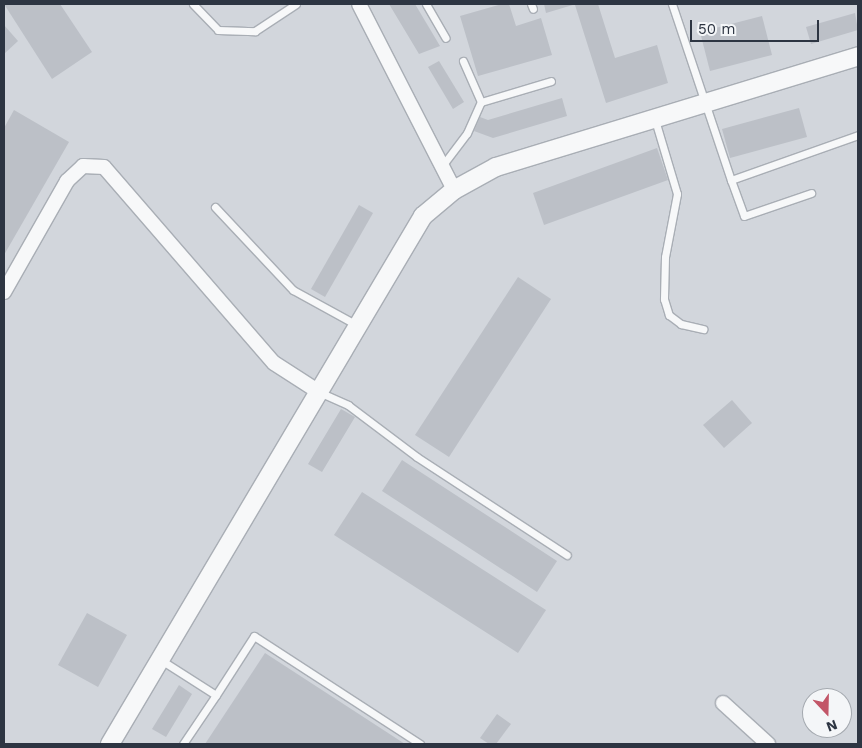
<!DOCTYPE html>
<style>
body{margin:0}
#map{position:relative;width:862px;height:748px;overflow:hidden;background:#e4e7eb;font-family:"Work Sans",sans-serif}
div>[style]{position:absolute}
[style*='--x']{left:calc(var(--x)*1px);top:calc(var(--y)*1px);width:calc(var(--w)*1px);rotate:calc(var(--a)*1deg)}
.built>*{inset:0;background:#d2d6dc}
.building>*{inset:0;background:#bcc0c7}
.roads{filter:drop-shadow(1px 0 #a9aeb5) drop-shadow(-1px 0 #a9aeb5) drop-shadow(0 1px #a9aeb5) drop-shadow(0 -1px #a9aeb5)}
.service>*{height:7px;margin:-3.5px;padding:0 3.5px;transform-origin:3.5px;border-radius:3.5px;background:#f7f8f9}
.minor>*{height:14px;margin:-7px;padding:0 7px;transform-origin:7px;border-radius:7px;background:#f7f8f9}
.tertiary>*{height:18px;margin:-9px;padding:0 9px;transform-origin:9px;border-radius:9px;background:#f7f8f9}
span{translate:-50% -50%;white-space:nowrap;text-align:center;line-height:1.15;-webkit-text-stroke:4.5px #f4f6f8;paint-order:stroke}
.frame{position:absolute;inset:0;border:5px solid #2d3542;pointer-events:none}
.north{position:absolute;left:802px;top:688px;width:50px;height:50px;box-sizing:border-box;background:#f4f6f8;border:1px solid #a4a9af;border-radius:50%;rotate:159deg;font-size:14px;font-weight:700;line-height:20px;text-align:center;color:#2d3542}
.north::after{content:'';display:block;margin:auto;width:18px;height:22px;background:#c25668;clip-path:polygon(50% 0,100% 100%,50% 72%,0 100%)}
.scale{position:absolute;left:690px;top:20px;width:129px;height:22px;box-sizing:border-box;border:2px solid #2d3542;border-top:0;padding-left:6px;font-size:15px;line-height:18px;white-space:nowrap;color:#2d3542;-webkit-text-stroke:4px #f4f6f8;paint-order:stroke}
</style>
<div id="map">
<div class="built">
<div style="clip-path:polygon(evenodd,4px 4px,858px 4px,858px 744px,4px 744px,4px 4px,812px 698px,842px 698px,842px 728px,812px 728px,812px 698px)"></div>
</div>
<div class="building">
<div style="clip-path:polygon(4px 4px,60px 4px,92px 52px,52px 79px)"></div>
<div style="clip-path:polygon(389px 4px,415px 4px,440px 46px,419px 54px)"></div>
<div style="clip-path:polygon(502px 4px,509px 4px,516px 26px,541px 18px,552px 55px,478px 76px,460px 16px)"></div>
<div style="clip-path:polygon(544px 4px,576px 4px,546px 13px)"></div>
<div style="clip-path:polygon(598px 4px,615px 58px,657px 45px,668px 83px,606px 103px,575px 5px)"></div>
<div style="clip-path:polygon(855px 13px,858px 30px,811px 44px,806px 27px)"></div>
<div style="clip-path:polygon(762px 16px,772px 55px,710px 71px,700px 32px)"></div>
<div style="clip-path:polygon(4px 25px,18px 41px,4px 54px)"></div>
<div style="clip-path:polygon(439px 61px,464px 102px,453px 109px,428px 67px)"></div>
<div style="clip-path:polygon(562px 98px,567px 116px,493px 138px,474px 131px,480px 117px,488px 120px)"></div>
<div style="clip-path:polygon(799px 108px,807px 137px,730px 158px,722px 129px)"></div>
<div style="clip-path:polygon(14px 110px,69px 142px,4px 255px,4px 128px)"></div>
<div style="clip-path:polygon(657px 148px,668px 180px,544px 225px,533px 193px)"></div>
<div style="clip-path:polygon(359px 205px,373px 213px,325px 297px,311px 289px)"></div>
<div style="clip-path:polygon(518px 277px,551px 299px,449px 457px,415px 435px)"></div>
<div style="clip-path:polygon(732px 400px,752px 423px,724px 448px,703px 425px)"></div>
<div style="clip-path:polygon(341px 409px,355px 417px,322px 472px,308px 464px)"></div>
<div style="clip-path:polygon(402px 460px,557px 561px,537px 592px,382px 491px)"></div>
<div style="clip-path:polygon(362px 492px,546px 610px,518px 653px,334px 535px)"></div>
<div style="clip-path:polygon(87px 613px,127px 635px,98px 687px,58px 665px)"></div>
<div style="clip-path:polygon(265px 653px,405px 744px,205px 744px)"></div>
<div style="clip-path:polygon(179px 685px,192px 694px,166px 737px,152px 729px)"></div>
<div style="clip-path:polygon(497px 714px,511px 724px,496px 744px,489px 744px,480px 738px)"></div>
</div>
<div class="roads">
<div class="service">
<div style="--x:193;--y:4;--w:36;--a:46"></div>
<div style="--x:218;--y:30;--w:37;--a:2"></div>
<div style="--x:255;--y:31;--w:49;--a:-33.4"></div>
<div style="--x:426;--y:4;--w:39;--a:60"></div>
<div style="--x:531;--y:4;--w:5;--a:68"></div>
<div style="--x:672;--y:4;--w:186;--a:71.5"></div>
<div style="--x:731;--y:180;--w:135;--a:-19.5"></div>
<div style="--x:463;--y:61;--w:45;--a:66.3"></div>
<div style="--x:655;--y:120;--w:77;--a:73.4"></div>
<div style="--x:677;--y:194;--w:64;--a:100.8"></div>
<div style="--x:665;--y:257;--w:42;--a:91.4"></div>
<div style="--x:664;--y:299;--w:17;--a:73"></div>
<div style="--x:669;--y:315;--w:15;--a:37"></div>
<div style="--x:681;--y:324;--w:23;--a:13"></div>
<div style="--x:442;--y:166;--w:41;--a:-52.9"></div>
<div style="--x:467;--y:133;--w:34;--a:-66"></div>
<div style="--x:481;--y:102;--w:73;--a:-16.7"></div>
<div style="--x:731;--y:180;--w:38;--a:70"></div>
<div style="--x:744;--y:216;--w:71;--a:-18.9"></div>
<div style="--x:215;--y:207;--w:114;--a:46.8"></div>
<div style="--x:293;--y:290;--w:73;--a:28.7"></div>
<div style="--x:319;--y:392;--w:32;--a:24"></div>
<div style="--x:348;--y:405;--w:86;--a:37"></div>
<div style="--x:417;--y:457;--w:179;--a:33.2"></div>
<div style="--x:161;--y:660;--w:65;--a:32.5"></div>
<div style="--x:216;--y:695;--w:59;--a:124"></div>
<div style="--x:216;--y:695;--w:70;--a:-57.2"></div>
<div style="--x:254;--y:636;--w:198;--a:33"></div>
</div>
<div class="minor">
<div style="--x:359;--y:4;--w:209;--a:62.9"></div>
<div style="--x:4;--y:292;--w:128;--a:-60.4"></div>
<div style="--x:67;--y:181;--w:22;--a:-43"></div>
<div style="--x:83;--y:166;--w:21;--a:3"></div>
<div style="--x:104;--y:167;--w:259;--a:49.1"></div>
<div style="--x:274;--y:363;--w:54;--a:32.8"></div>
<div style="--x:723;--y:703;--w:61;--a:42.3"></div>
</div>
<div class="tertiary">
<div style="--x:110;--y:744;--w:614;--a:-59.34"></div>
<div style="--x:423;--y:216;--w:40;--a:-40"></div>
<div style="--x:454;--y:190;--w:48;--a:-28.7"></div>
<div style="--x:496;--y:167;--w:379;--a:-17"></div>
</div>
</div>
<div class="frame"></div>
<div class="north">N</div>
<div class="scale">50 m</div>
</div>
